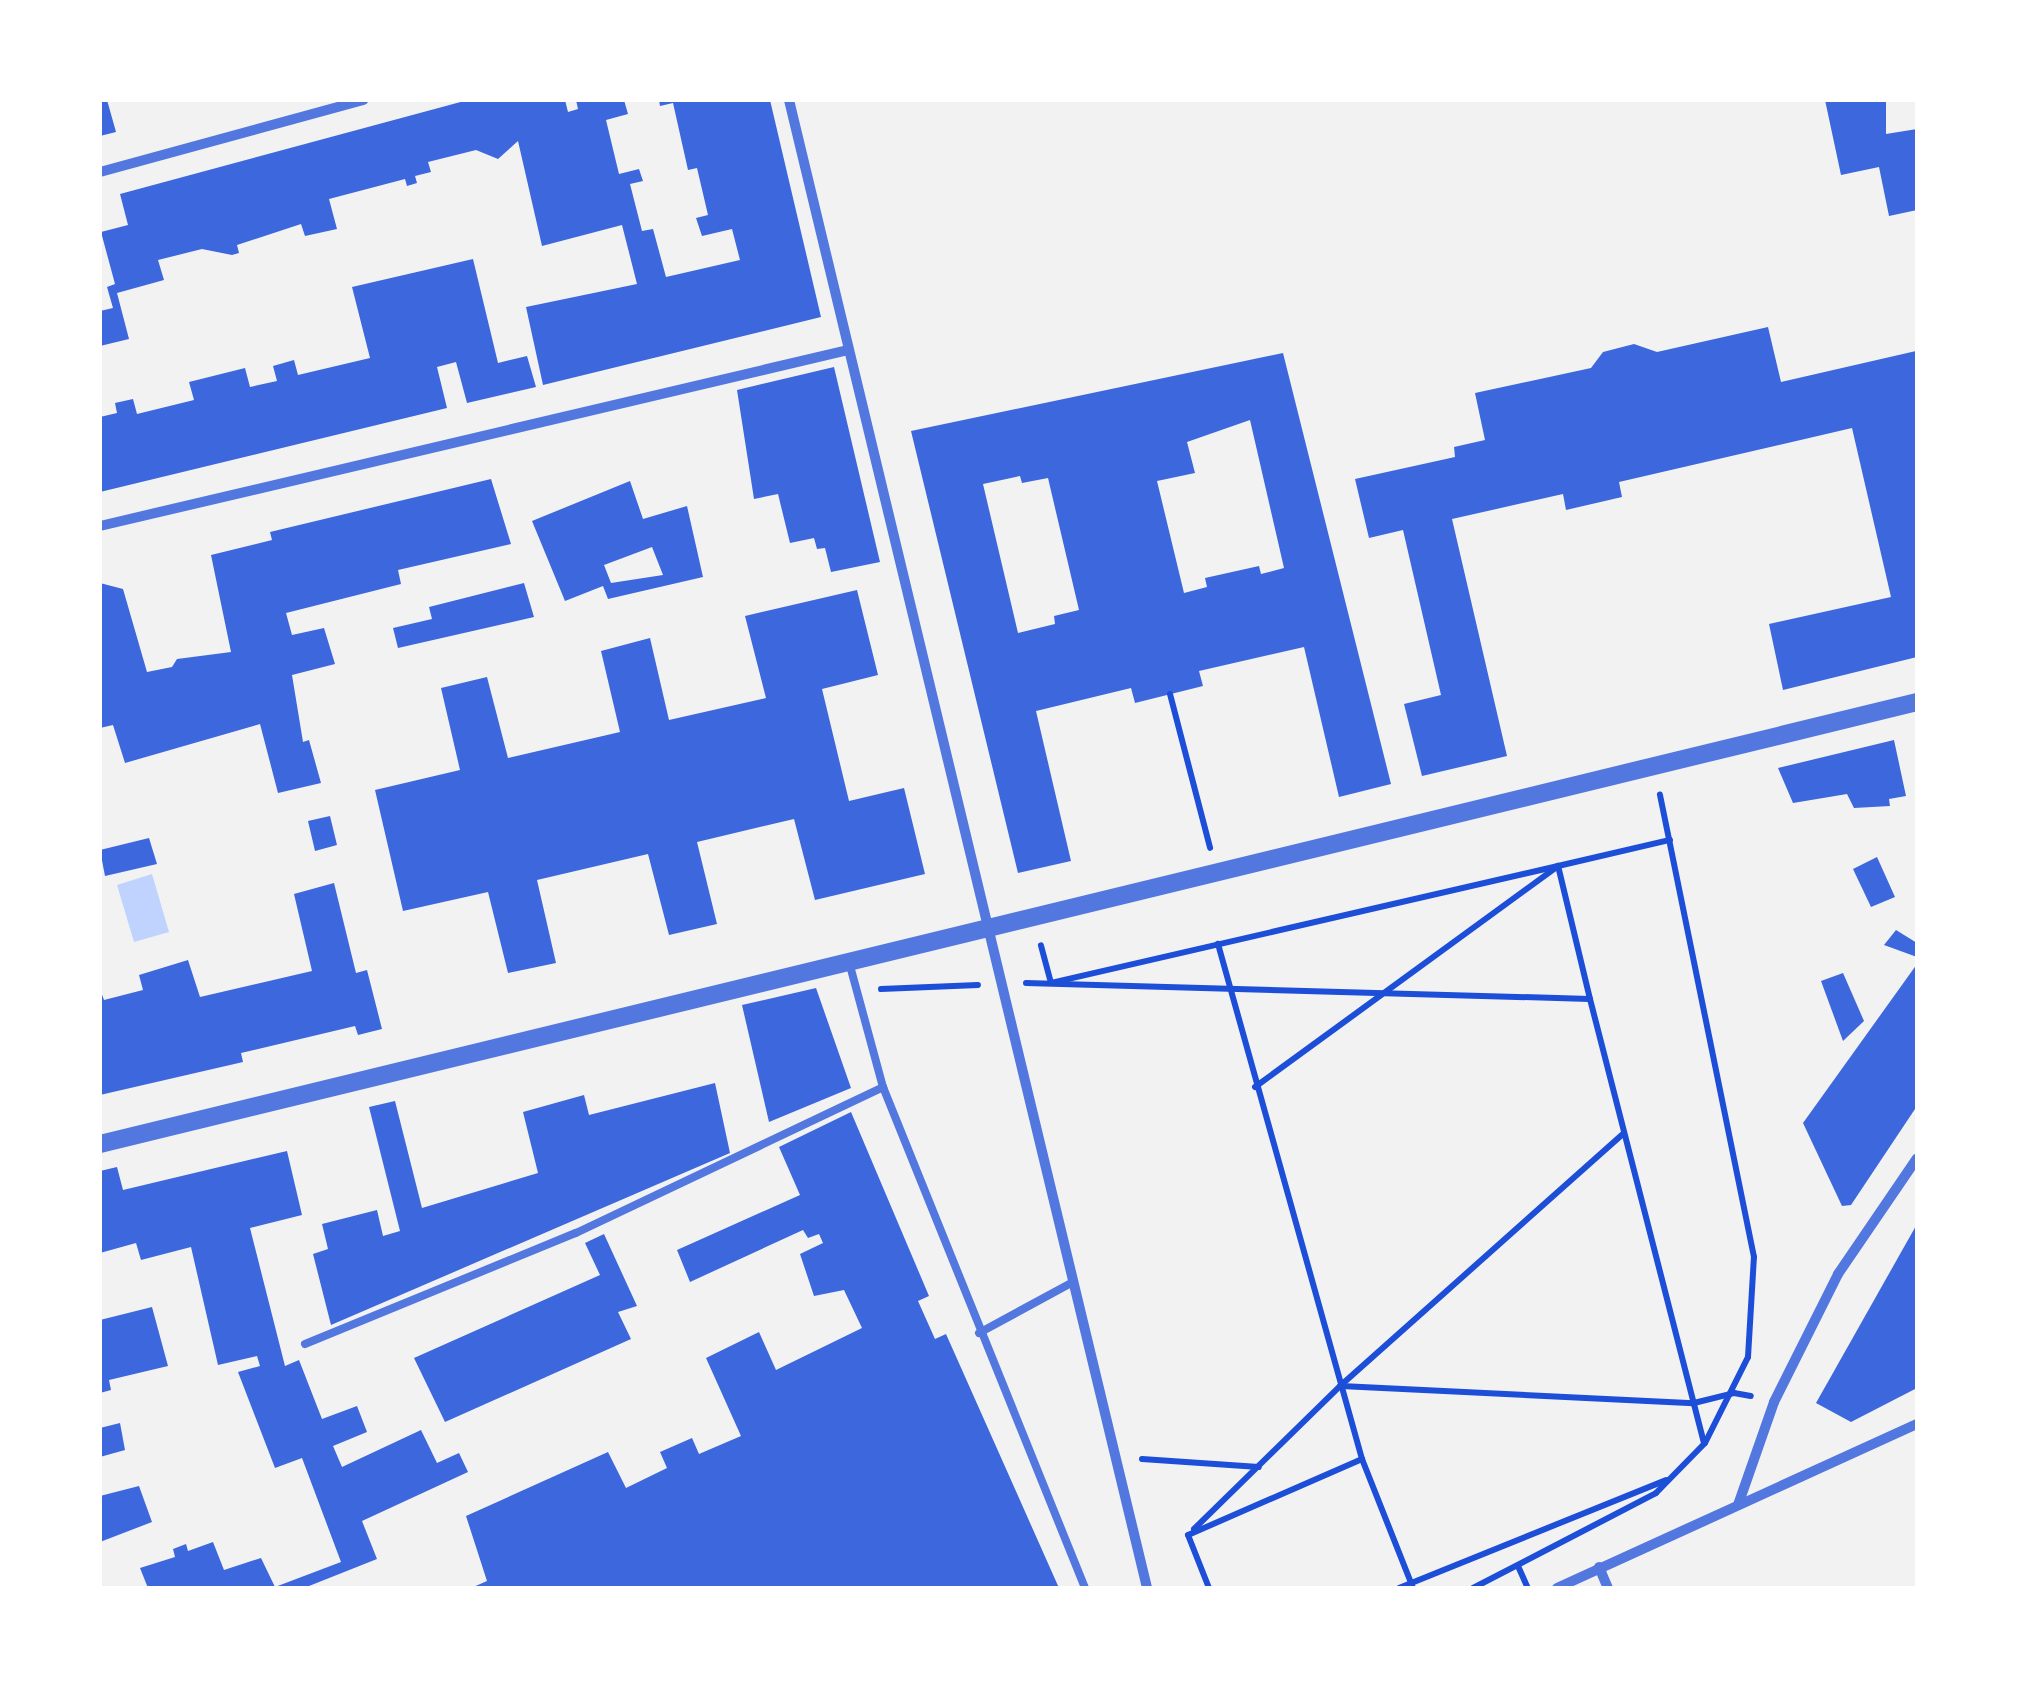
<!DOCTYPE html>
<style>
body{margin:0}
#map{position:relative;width:2017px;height:1688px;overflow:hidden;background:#f2f2f2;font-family:Cabin,sans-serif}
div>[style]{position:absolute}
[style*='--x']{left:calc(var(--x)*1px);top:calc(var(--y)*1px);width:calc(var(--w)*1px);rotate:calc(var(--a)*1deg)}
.water>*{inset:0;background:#bfd3fe}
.building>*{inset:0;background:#3d67dc}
.path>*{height:6px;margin:-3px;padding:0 3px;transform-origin:3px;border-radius:3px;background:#1d4ed8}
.service>*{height:8px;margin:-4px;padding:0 4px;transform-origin:4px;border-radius:4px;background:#5277de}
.minor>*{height:10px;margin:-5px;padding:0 5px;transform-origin:5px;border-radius:5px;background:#5277de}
.tertiary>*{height:18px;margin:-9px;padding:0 9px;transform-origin:9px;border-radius:9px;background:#5277de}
span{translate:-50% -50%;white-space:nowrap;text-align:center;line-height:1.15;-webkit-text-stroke:10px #fff;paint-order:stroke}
.frame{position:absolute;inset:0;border:102px solid #fff;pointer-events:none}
</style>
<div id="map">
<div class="water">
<div style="clip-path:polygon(152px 874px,169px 932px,134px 942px,117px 885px)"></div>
</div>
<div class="building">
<div style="clip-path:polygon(100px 100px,107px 100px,116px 132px,100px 136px)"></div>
<div style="clip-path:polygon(468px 100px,565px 100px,568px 112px,578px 109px,576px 100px,624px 100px,628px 114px,606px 120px,619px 174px,639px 169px,643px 181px,630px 184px,642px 231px,653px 229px,666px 277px,740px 260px,732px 229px,702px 236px,696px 218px,708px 215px,697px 168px,688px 170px,673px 103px,660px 106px,659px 100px,770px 100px,821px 317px,543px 385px,526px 307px,637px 284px,622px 225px,542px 246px,518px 141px,498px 159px,476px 150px,428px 162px,431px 172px,415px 176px,417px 183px,407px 186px,405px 179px,329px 199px,337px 229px,305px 236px,301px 224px,237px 245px,239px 253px,232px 255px,202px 249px,158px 260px,164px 280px,117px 293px,129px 339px,100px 346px,100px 311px,113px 308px,107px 287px,115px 284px,101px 232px,128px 225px,120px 194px)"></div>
<div style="clip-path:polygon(1825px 100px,1886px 100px,1886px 134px,1917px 129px,1917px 210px,1889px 216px,1879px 167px,1841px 175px)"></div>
<div style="clip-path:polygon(473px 259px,498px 363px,527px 356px,536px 387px,467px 403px,456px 362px,437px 367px,447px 408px,100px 492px,100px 417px,117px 413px,115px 403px,133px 399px,137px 414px,194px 400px,189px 382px,245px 368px,250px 387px,277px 381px,273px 366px,294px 360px,298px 375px,370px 358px,352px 287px)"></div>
<div style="clip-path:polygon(1768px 327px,1781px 382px,1916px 351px,1917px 657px,1783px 690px,1769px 624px,1891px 597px,1852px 428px,1619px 482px,1622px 497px,1566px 510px,1563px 494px,1452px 519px,1507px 756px,1422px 776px,1404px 704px,1441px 695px,1403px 530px,1369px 538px,1355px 479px,1455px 457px,1454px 447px,1485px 440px,1475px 393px,1591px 368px,1603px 352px,1634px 344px,1657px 352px)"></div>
<div style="clip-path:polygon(evenodd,1283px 353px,1391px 784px,1339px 797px,1304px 647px,1199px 671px,1203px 686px,1135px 703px,1131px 688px,1036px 711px,1071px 861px,1018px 873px,911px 431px,1283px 353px,1250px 420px,1284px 568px,1261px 574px,1259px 566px,1205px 578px,1207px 587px,1184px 593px,1157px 481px,1195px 473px,1187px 442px,1250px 420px,1283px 353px,1020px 476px,1022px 483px,1048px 478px,1079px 610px,1054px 616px,1055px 624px,1018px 633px,983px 484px,1020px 476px)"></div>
<div style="clip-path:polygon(834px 367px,880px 562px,831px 572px,825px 548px,817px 549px,814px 538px,790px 543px,778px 494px,754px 499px,737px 390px)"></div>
<div style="clip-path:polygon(491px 479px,511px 544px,398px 570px,401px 584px,286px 613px,292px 635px,324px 628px,335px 664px,292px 675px,303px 742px,309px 740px,321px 783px,278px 793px,260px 724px,125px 763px,113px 725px,100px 728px,100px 583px,123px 589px,147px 672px,172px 667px,177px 659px,231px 652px,211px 555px,272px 540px,270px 532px)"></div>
<div style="clip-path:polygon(evenodd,630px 481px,643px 519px,687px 506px,703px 577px,608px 599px,603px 586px,565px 601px,532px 521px,630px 481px,652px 547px,663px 575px,611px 583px,604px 565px,652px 547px)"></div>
<div style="clip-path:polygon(524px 583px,534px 617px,398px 648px,393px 628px,432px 619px,429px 607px)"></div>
<div style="clip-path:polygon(857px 590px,878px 675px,822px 689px,849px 801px,904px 788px,925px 874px,815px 900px,794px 819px,697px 842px,717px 924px,669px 935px,648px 854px,537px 880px,556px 963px,508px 973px,488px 892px,403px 911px,375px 790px,460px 770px,441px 688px,487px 677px,508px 758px,620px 732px,601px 651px,650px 638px,669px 720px,766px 698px,745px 616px)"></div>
<div style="clip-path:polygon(1894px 740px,1906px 796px,1889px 799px,1890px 806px,1854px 808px,1847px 794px,1793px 803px,1778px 768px)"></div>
<div style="clip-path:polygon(330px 816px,337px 845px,315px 851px,308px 821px)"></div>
<div style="clip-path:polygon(149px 838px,157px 864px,105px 876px,100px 850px)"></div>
<div style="clip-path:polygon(1877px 857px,1895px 897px,1871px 907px,1853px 869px)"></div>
<div style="clip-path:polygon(334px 883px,356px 973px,367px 970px,382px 1029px,358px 1035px,355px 1026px,241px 1053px,243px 1062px,100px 1095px,100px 989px,104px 1000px,143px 990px,139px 975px,188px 960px,200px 997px,312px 971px,294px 894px)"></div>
<div style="clip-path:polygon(1896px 930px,1917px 943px,1917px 957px,1884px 945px)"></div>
<div style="clip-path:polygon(1917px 964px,1917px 1106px,1851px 1205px,1842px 1206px,1803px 1123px)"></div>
<div style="clip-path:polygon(1843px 973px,1864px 1021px,1843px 1041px,1821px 981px)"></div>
<div style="clip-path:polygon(816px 988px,851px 1088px,769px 1122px,742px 1005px)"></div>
<div style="clip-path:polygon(715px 1083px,730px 1153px,331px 1325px,313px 1254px,328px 1249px,322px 1224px,377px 1210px,383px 1236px,400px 1231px,369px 1107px,395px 1101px,422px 1208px,538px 1173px,523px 1112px,584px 1095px,589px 1115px)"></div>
<div style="clip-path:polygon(851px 1112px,929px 1296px,918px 1301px,935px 1339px,946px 1334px,1059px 1588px,471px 1588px,487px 1581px,466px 1516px,608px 1452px,626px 1488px,667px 1468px,660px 1452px,692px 1438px,699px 1454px,741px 1436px,706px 1358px,759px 1332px,776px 1370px,862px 1328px,844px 1290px,814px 1296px,800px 1254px,823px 1243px,819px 1234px,808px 1238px,803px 1230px,690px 1282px,677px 1250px,800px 1195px,779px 1147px)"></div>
<div style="clip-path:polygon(287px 1151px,302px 1215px,250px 1228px,285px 1366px,299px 1360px,322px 1419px,357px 1406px,367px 1432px,333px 1446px,342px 1467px,421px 1430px,437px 1463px,459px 1453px,468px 1472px,362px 1521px,377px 1559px,304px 1588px,148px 1588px,140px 1568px,175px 1557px,173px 1549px,186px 1544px,188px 1551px,213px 1542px,224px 1570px,261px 1558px,275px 1587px,341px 1562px,302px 1458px,275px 1468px,238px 1372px,260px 1366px,257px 1356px,218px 1365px,191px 1247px,141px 1260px,136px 1243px,100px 1253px,100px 1171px,117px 1167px,123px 1190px)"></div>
<div style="clip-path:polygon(1917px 1224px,1917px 1388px,1851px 1422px,1816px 1403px)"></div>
<div style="clip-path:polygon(604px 1234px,637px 1306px,618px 1312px,631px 1339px,445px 1422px,414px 1358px,600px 1275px,585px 1243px)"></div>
<div style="clip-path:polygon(152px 1307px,168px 1366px,109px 1380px,111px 1390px,100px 1393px,100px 1320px)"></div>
<div style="clip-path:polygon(120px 1423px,125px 1450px,100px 1457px,100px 1428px)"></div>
<div style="clip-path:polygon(139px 1486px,152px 1522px,100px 1542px,100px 1496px)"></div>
</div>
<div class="path">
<div style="--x:1170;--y:694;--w:159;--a:75.4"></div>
<div style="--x:1026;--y:983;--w:564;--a:1.62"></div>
<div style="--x:1590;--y:999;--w:137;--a:-103.5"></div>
<div style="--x:1558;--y:866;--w:520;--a:167.01"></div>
<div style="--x:1051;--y:983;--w:39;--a:-105"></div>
<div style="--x:881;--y:989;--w:97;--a:-2.4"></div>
<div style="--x:1590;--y:999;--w:457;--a:75.6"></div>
<div style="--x:1255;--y:1087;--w:375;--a:-36.1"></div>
<div style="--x:1558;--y:866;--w:115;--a:-13.1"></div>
<div style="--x:1341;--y:1386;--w:353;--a:2.8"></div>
<div style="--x:1694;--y:1403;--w:41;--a:-14"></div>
<div style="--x:1734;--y:1393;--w:17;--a:10"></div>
<div style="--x:1142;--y:1459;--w:117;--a:3.9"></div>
<div style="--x:1362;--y:1459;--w:139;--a:68.4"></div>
<div style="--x:1194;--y:1529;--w:204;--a:-44.4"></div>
<div style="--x:1340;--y:1386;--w:380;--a:-41.7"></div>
<div style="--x:1518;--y:1566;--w:24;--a:66"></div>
<div style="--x:1209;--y:1588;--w:57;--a:-111.6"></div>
<div style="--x:1188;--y:1535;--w:190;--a:-23.6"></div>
<div style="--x:1362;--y:1459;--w:535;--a:-105.62"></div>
<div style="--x:1399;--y:1588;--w:288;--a:-22"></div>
<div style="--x:1473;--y:1588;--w:206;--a:-27.4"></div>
<div style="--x:1656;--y:1493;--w:70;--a:-45.6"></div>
<div style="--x:1705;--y:1443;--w:96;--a:-63.4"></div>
<div style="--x:1748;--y:1357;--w:100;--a:-86.6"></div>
<div style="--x:1754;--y:1257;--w:472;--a:-101.5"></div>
</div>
<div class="service">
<div style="--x:849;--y:962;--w:130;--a:74.8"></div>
<div style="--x:883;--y:1087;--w:540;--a:68.04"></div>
<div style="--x:979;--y:1333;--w:107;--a:-28.5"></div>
<div style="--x:305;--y:1344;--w:293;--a:-22.3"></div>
<div style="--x:576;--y:1233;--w:340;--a:-25.4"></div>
</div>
<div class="minor">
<div style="--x:789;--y:100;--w:1530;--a:76.47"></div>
<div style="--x:100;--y:172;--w:273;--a:-15.3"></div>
<div style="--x:100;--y:526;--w:768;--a:-13.24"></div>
<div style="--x:1738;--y:1505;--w:109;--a:-70.7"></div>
<div style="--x:1774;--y:1402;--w:143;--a:-63.4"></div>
<div style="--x:1838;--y:1274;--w:140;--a:-55.7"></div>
<div style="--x:1599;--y:1567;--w:23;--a:67"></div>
<div style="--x:1557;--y:1588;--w:396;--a:-24.5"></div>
</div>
<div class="tertiary">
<div style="--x:100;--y:1144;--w:1870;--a:-13.67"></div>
</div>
<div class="frame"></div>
</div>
